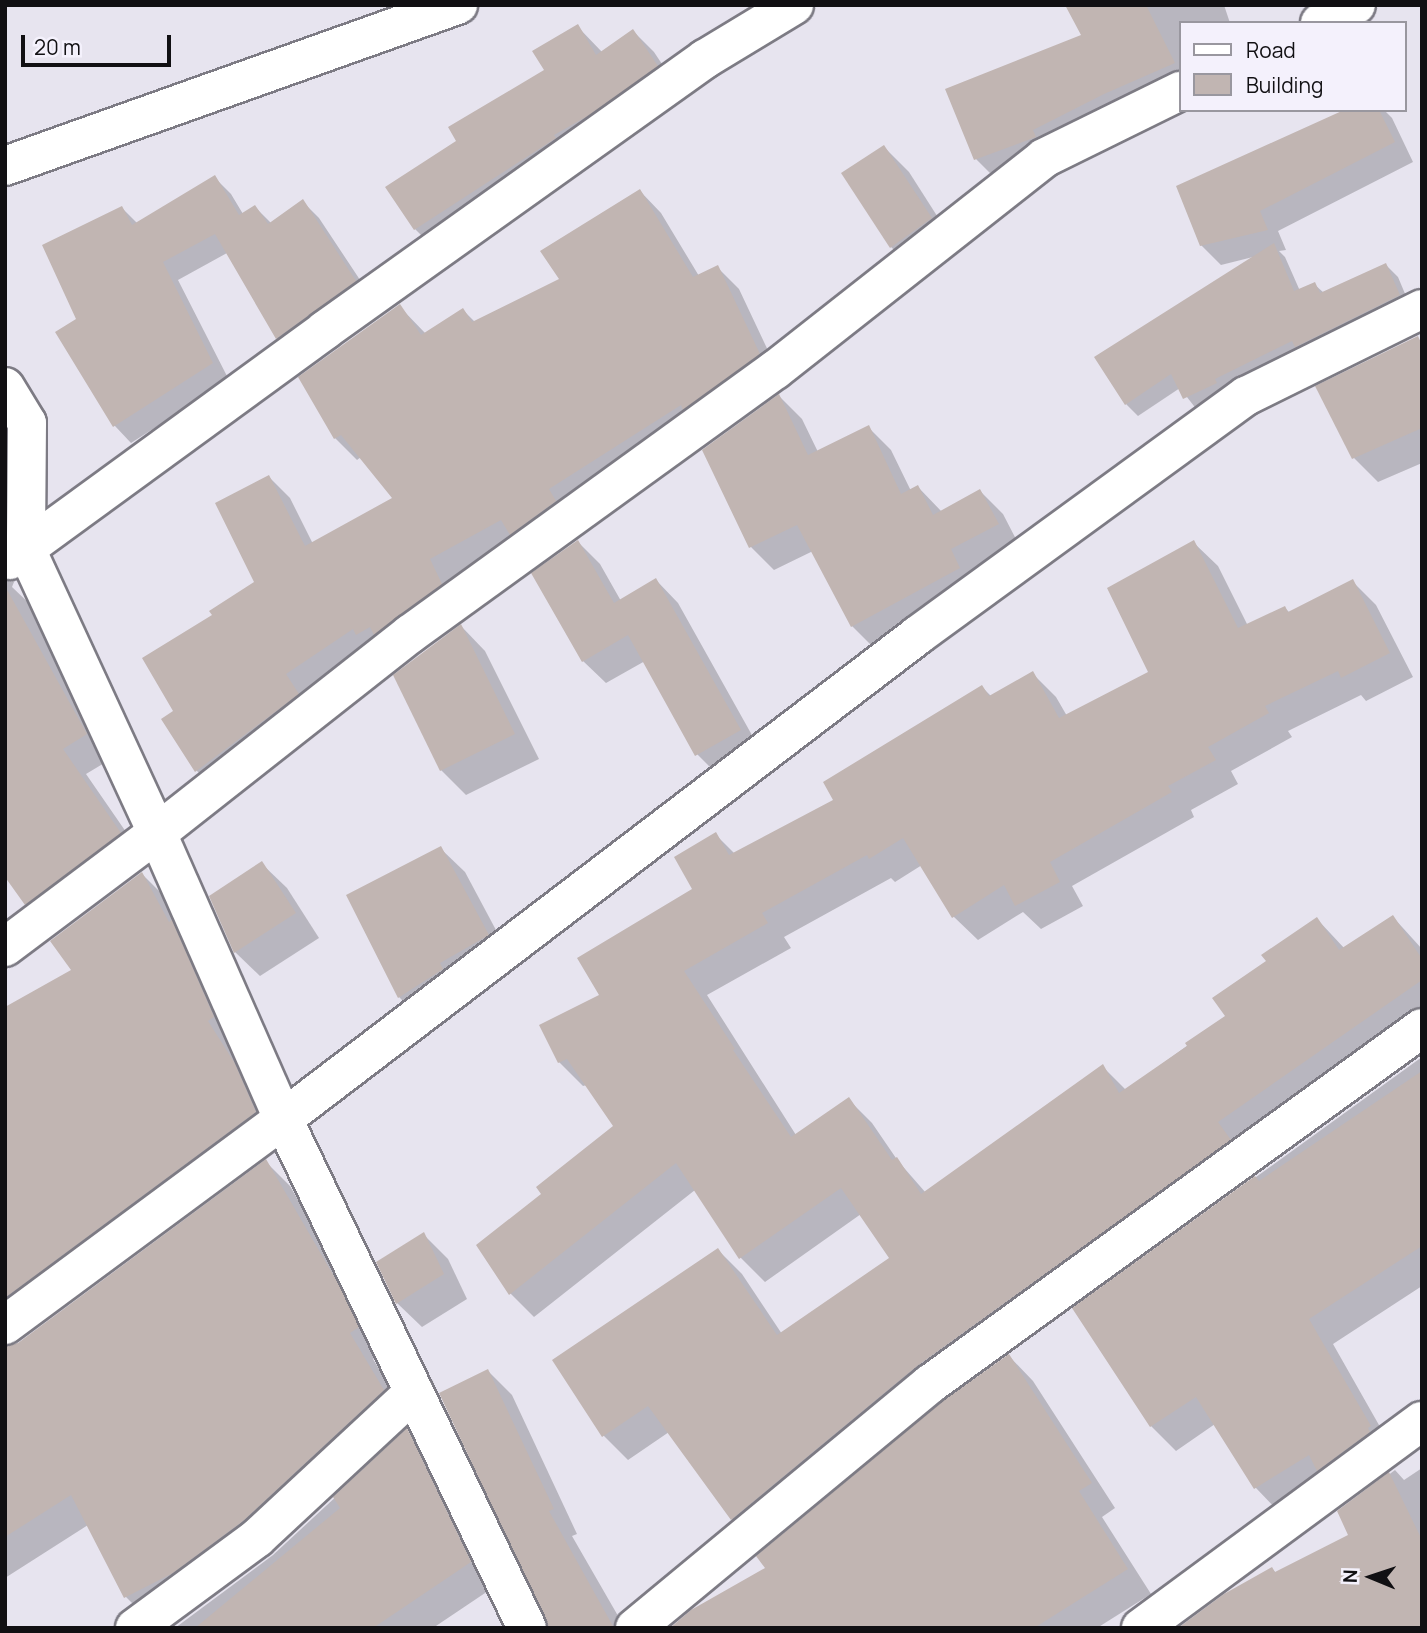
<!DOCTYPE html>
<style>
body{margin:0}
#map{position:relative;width:1427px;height:1633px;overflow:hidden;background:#e7e4ef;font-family:Manrope,sans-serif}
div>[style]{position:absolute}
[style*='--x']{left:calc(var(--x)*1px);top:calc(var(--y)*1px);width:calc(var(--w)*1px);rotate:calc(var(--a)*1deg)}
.shadow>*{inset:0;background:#0003}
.building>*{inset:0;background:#c1b5b2}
.roads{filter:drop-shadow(2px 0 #7d7b84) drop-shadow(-2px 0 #7d7b84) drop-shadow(0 2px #7d7b84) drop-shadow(0 -2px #7d7b84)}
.street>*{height:38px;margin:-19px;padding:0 19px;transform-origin:19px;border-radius:19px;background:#fff}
span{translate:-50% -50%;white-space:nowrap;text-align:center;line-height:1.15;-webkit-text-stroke:6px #f4f1fc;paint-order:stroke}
.frame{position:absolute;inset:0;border:7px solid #111013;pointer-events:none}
.legend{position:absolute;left:1179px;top:21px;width:228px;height:91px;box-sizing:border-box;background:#f4f1fc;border:2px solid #99979f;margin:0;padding:9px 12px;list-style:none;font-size:21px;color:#111013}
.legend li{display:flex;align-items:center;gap:14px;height:35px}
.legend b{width:35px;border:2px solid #99979f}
.north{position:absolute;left:1336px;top:1542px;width:70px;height:70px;-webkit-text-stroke:5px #f4f1fc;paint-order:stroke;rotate:272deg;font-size:19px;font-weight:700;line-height:28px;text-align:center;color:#111013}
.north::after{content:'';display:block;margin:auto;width:24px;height:32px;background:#111013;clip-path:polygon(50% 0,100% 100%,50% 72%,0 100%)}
.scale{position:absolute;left:21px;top:35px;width:150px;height:32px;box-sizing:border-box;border:4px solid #111013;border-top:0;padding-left:9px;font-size:21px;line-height:24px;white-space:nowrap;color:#111013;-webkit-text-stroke:5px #f4f1fc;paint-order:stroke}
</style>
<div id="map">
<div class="shadow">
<div style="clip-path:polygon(1067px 5px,1224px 5px,1230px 23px,1180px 23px,1180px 81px,1048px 151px,990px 173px,976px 159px,1084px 36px)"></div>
<div style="clip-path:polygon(577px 26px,602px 52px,633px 31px,654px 52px,678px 88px,436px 250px,415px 229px,459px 141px,546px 70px)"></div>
<div style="clip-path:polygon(1346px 110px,1384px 110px,1392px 118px,1413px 162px,1278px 231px,1286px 250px,1279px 251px,1285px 257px,1300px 291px,1314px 284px,1324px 293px,1386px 265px,1398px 277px,1411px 308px,1197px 410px,1180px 388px,1138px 416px,1126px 404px,1253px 257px,1221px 265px,1201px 245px)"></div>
<div style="clip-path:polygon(884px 147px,909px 172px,955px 244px,916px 271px,891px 247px)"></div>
<div style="clip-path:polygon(214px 177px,231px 194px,243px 214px,255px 207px,271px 223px,302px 201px,319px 218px,372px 298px,294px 355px,277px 338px,227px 253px,178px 280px,229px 380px,131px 443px,115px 426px,57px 332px,78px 319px,122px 208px,138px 224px)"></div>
<div style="clip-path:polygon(640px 191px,661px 213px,699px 276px,717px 267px,739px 289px,780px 376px,520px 543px,450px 581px,462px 606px,218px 792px,197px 771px,163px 720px,176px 711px,214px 615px,257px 583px,269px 477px,290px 498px,313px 544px,395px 499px,361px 457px,357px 460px,335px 438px,399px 306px,426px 334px,463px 310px,475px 322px,561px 280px)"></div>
<div style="clip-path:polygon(1417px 338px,1422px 342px,1422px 463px,1378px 482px,1354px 458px)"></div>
<div style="clip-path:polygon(779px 396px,802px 419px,818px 452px,868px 427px,891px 450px,911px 491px,918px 487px,942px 512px,980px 491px,1003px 514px,1020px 547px,875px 649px,852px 626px,813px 551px,774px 570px,751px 547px,704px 450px)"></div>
<div style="clip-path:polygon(578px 542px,600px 564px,621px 601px,656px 580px,678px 603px,762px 753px,720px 777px,697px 754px,645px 661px,606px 683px,583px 661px)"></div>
<div style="clip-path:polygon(1194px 543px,1218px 566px,1248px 626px,1285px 608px,1290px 613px,1352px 581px,1376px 605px,1413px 677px,1366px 701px,1361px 695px,1288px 731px,1292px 737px,1231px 771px,1238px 784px,1191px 810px,1194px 817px,1072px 886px,1083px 906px,1041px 929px,1023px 912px,978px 940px,954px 917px,922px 865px,895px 882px,891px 878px,784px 937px,791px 948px,707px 995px,796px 1135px,848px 1099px,872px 1123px,898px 1161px,926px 1193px,1103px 1067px,1126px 1090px,1227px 1017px,1268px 962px,1317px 919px,1345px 949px,1393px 917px,1422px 949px,1422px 1021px,941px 1390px,756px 1543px,732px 1519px,669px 1432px,628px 1460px,604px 1436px,554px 1360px,718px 1250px,742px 1274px,782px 1334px,892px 1259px,861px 1214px,765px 1282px,741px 1258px,695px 1190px,534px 1317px,510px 1293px,544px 1194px,615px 1126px,587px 1085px,583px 1086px,559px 1062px,542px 1026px,601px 996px,694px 890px,716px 835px,735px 854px,836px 801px,982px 687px,992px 697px,1032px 673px,1056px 697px,1067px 716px,1151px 673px)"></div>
<div style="clip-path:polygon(5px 549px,18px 572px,12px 587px,34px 608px,111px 759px,86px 774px,144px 858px,51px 928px,26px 904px,5px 874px)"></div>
<div style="clip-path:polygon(461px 626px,485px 651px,539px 759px,466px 795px,441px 770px,395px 676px)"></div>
<div style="clip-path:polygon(440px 848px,465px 872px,512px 960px,424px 1022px,399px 997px,349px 896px)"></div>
<div style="clip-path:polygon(262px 864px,287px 888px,319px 938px,260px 976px,235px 952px)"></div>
<div style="clip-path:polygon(142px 874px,167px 899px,280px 1137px,9px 1342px,9px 1348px,19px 1344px,265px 1161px,290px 1186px,363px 1312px,383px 1353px,373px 1359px,408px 1416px,151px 1622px,126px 1597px,88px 1525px,5px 1578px,5px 1009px,73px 971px)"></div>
<div style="clip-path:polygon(1422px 1057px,1422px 1286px,1333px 1344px,1396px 1455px,1280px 1513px,1256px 1488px,1215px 1424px,1176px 1451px,1151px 1426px,1075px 1308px)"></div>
<div style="clip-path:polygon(423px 1234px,448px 1259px,467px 1299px,422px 1327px,397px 1303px)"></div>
<div style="clip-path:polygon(1009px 1356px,1033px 1381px,1115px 1508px,1102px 1517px,1151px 1594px,1097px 1628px,677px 1628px,768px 1568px)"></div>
<div style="clip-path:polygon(488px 1371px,512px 1395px,577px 1534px,572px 1536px,625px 1628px,552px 1628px)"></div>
<div style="clip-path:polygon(407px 1431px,431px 1455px,494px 1587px,433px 1628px,175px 1628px,273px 1555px)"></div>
<div style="clip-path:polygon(1422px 1468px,1422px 1628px,1181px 1628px,1272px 1569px,1276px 1573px,1351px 1536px,1339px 1512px,1395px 1470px,1404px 1480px)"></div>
</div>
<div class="building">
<div style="clip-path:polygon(1065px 5px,1146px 5px,1175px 63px,1104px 94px,1033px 130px,1036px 137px,974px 160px,945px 89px,1081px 35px)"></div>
<div style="clip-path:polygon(578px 24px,596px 55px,633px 29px,658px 66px,591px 114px,554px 135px,556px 138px,414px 230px,385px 187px,456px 141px,448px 127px,544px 70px,532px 51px)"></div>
<div style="clip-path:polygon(1344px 110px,1379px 110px,1395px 142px,1260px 211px,1268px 230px,1200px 246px,1176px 186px)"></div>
<div style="clip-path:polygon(884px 145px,932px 218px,890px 248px,841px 173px)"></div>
<div style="clip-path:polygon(215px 175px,239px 215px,255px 205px,268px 224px,303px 199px,356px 281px,276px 339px,215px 234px,163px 262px,213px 363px,113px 427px,55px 332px,76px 319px,42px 245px,122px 206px,132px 225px)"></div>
<div style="clip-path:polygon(640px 189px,693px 277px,718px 265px,760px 354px,683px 410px,681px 405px,549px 489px,556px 501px,510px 535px,501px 520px,430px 559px,442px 584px,374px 635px,370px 627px,356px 635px,353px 629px,286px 674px,299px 694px,195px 772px,161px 719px,173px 711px,142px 658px,212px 615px,209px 611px,254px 582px,215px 503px,269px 475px,305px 546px,392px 498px,341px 435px,334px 439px,298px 377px,400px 304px,421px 335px,463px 308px,472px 322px,559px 279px,540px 251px)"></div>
<div style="clip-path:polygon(1274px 243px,1294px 291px,1315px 282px,1320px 293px,1386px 263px,1400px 295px,1295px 347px,1292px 341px,1215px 379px,1217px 383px,1183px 399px,1171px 374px,1125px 405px,1094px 357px)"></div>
<div style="clip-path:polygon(1418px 336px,1422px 345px,1422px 428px,1352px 459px,1315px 386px)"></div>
<div style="clip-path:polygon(779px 394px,808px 455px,869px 425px,901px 494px,918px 485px,933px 515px,980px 489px,999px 524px,951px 549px,960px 568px,851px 627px,797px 525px,749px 548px,702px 450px)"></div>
<div style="clip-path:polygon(578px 540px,614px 603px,656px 578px,741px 730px,695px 756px,628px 635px,582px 662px,531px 573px)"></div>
<div style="clip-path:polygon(1194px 540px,1238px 628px,1285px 606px,1288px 612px,1353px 579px,1390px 653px,1341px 678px,1338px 671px,1265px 706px,1269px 713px,1208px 747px,1216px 760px,1168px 786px,1172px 792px,1050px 862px,1060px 882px,1015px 906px,1004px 885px,952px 918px,903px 838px,869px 859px,867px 855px,762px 913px,768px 923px,684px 971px,735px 1049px,733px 1050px,791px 1137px,849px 1097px,892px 1160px,897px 1157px,921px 1194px,1103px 1064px,1119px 1093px,1187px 1046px,1185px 1043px,1225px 1016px,1212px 998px,1266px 961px,1261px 955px,1317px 917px,1339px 950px,1393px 915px,1422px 959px,1422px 980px,1218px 1122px,1231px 1140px,917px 1366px,731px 1520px,648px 1406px,602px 1437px,552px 1360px,718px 1248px,777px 1335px,889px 1258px,841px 1188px,739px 1259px,676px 1163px,509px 1295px,476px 1245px,541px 1194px,536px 1187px,613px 1126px,567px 1059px,558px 1063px,539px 1025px,599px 995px,577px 958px,692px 889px,674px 857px,716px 832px,729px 855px,833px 800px,823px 782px,982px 685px,989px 696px,1033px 671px,1059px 718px,1148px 672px,1107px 588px)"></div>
<div style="clip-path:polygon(5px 586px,87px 734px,63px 749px,121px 833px,25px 905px,5px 877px)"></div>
<div style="clip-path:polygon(461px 624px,515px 734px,440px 771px,393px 675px)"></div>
<div style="clip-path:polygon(441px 846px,489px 935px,440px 963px,443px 969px,398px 998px,346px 895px)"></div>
<div style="clip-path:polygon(262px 861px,296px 913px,234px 953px,209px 896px)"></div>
<div style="clip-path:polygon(142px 872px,169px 922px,172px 920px,214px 1017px,208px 1021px,234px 1062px,256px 1112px,5px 1298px,5px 1007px,71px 970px,50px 941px)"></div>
<div style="clip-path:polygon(1422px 1071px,1422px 1246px,1309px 1319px,1371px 1426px,1368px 1428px,1370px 1432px,1317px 1471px,1309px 1455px,1254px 1489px,1196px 1397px,1150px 1427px,1072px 1308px,1255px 1176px,1259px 1181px)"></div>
<div style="clip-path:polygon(266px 1159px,339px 1285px,359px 1327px,350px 1333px,384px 1390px,243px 1521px,173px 1573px,124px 1598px,71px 1495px,5px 1537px,5px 1346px,18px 1343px)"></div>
<div style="clip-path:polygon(424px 1232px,444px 1274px,396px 1304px,376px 1262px)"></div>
<div style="clip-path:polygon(1009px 1354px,1092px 1483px,1079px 1491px,1128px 1569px,1034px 1628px,670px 1628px,691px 1610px,765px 1568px,756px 1556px,943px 1401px)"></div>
<div style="clip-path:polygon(488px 1369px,554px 1509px,549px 1511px,614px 1628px,549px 1628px,439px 1393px)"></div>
<div style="clip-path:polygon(407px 1428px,471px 1562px,373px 1628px,195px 1628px,340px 1508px,333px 1497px)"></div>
<div style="clip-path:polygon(1389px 1472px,1422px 1540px,1422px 1628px,1178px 1628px,1224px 1594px,1272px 1567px,1275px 1572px,1348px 1535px,1337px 1511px)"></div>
</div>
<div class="roads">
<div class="street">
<div style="--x:1320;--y:23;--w:40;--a:-26.6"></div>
<div style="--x:5;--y:166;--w:481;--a:-19.6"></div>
<div style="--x:5;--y:387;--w:42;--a:58.6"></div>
<div style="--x:27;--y:423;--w:126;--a:90.5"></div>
<div style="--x:26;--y:549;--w:313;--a:65.2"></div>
<div style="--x:157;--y:833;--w:313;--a:66.2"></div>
<div style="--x:283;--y:1119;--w:564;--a:64.39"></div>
<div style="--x:10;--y:560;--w:390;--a:-36.1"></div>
<div style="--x:325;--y:330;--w:467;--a:-35.5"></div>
<div style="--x:705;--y:59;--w:104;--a:-31.2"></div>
<div style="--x:5;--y:947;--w:190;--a:-36.9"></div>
<div style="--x:157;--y:833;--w:322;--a:-38.2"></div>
<div style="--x:410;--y:634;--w:450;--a:-35.9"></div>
<div style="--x:775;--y:370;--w:342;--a:-38.2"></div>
<div style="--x:1044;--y:158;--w:152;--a:-26.2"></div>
<div style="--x:5;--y:1325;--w:346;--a:-36.5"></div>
<div style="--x:283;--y:1119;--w:798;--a:-37.31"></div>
<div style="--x:918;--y:635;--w:406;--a:-36.1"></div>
<div style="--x:1246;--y:396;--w:196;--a:-26.3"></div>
<div style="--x:135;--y:1628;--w:152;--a:-36.4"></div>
<div style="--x:257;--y:1538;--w:214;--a:-42.9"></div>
<div style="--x:635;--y:1628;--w:383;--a:-39.6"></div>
<div style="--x:930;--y:1384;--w:607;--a:-35.89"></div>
<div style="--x:1141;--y:1628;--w:349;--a:-36.4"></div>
</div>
</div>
<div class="frame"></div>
<ul class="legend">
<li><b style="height:9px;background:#fff"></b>Road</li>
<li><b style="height:19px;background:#c1b5b2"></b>Building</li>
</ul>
<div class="north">N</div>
<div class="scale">20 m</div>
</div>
